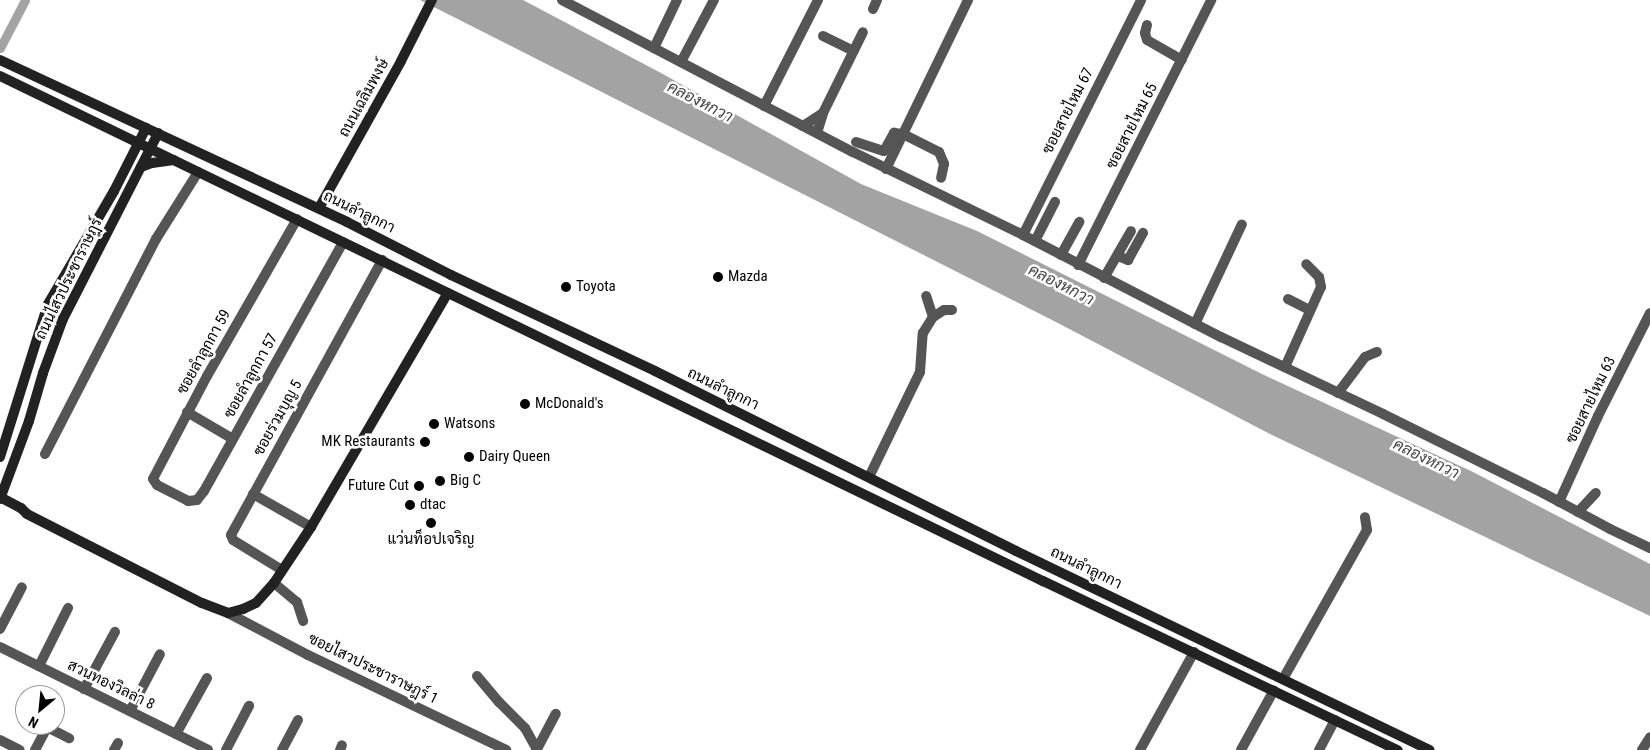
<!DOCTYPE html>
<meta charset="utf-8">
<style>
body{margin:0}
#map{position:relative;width:1650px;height:750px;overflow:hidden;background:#fff;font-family:"Roboto Condensed",Sarabun,sans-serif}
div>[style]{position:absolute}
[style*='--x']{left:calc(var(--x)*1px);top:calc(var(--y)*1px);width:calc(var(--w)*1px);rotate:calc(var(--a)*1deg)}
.water>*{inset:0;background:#a3a3a3}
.canal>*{height:9px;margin:-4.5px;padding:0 4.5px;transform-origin:4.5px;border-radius:4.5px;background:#a3a3a3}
.street>*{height:10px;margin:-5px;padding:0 5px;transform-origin:5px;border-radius:5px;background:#555}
.secondary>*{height:10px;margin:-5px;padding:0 5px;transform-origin:5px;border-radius:5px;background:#222}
.dots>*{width:14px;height:14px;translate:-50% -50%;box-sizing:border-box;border:2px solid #fff;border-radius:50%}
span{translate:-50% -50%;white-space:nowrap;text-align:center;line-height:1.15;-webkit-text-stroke:5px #fff;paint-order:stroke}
.street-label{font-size:15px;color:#000}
.poi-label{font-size:15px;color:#000}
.left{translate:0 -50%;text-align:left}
.right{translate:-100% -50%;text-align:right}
.water-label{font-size:16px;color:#444;font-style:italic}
.north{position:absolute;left:15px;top:685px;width:50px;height:50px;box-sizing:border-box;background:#fff;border:1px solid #999;border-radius:50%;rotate:208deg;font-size:14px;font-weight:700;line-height:20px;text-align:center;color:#000}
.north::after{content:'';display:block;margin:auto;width:18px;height:22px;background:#000;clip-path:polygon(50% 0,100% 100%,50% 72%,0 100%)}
</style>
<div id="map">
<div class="water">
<div style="clip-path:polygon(420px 0,523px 0,661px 73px,861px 184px,977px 231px,1262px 374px,1473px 472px,1650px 564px,1650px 616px,1268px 433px,1054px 321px)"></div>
</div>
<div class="canal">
<div style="--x:0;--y:48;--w:54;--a:-62.5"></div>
</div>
<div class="street">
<div style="--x:562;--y:0;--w:328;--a:27.6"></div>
<div style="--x:853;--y:152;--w:189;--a:26"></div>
<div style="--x:1023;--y:235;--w:223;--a:27.3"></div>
<div style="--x:1221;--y:337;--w:179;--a:25.4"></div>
<div style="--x:1383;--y:414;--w:178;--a:26.3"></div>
<div style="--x:1543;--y:493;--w:76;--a:28.2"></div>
<div style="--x:1610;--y:529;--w:44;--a:25.4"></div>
<div style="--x:873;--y:9;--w:10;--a:-66"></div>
<div style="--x:1147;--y:25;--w:8;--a:104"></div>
<div style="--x:1145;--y:33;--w:7;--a:74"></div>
<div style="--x:1147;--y:40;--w:40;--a:29.7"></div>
<div style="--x:823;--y:36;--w:34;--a:26"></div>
<div style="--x:654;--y:48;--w:53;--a:-64.4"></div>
<div style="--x:681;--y:62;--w:70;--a:-62"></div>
<div style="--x:764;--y:106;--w:119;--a:-63"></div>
<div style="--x:803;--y:126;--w:24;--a:-33"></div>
<div style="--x:817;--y:133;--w:21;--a:-73"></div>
<div style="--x:823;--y:113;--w:90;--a:-63.7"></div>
<div style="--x:856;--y:142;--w:29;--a:18"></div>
<div style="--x:884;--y:151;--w:21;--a:-61"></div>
<div style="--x:894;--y:133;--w:9;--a:6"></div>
<div style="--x:903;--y:134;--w:40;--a:26.6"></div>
<div style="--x:939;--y:152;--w:13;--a:67"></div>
<div style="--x:944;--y:164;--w:14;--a:102"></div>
<div style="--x:886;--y:169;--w:188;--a:-64.1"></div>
<div style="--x:297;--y:219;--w:181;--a:119.8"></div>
<div style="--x:207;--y:376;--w:116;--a:117.7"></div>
<div style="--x:153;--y:479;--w:7;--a:56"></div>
<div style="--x:157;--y:485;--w:35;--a:27"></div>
<div style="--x:188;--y:501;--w:9;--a:-6"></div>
<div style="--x:197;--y:500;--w:11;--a:-52"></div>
<div style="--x:204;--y:491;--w:285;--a:-60.8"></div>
<div style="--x:1023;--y:235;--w:263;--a:-63.3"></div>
<div style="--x:1035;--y:241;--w:44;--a:-62.9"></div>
<div style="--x:1061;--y:255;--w:38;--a:-61"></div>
<div style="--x:1118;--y:256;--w:11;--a:22"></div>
<div style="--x:1128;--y:260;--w:31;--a:-61"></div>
<div style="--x:1078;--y:265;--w:297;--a:-63.3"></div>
<div style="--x:1104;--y:278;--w:54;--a:-60.1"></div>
<div style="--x:1288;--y:299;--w:25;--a:27"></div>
<div style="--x:933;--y:317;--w:13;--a:-32"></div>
<div style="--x:944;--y:310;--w:8;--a:0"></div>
<div style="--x:1195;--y:324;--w:110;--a:-64.8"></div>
<div style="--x:1285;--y:367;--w:88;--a:-65.8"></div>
<div style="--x:1321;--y:287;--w:10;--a:-101"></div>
<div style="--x:1319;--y:277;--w:18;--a:-135"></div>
<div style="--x:1338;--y:393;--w:45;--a:-53.1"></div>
<div style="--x:1365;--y:357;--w:13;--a:-23"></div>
<div style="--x:187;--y:412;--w:53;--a:30.4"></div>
<div style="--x:45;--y:454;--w:242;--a:-62.7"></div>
<div style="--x:156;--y:239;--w:79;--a:-57.9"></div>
<div style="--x:869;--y:477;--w:117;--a:-64.1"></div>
<div style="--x:920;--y:372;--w:39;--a:-86"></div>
<div style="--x:923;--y:333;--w:19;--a:-58"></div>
<div style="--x:933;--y:317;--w:22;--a:-108"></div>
<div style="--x:253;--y:494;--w:67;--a:29.6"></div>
<div style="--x:1559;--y:502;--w:94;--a:-65.6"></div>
<div style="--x:1598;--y:416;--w:115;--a:-63.2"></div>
<div style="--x:1578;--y:512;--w:26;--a:-47"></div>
<div style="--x:282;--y:570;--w:57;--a:-148.5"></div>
<div style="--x:233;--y:540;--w:5;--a:-112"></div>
<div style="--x:231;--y:535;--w:314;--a:-61.2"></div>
<div style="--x:274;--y:583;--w:30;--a:40"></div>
<div style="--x:297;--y:602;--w:20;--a:72"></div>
<div style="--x:228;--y:613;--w:90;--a:27.7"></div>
<div style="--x:308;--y:655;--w:220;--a:25.6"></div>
<div style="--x:0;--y:629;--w:47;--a:-62.4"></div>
<div style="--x:0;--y:647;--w:232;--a:26.3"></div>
<div style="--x:39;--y:666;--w:65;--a:-63.4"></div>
<div style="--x:477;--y:676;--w:34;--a:50"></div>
<div style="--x:499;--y:702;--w:37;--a:45"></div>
<div style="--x:525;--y:728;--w:25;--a:61"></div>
<div style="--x:1283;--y:679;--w:171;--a:-60.6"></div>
<div style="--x:1367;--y:530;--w:13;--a:-99"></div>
<div style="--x:84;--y:689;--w:65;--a:-61.5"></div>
<div style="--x:130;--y:711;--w:64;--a:-62.2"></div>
<div style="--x:47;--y:727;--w:25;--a:27"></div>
<div style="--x:176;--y:734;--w:64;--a:-61"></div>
<div style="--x:0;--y:740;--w:22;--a:27"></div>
<div style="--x:537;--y:749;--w:40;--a:-62"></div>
<div style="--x:35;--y:750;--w:26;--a:-62"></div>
<div style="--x:47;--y:727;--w:4;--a:-153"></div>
<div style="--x:114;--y:750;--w:8;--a:-60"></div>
<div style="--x:226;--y:750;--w:50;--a:-62.4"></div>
<div style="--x:282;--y:750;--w:34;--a:-62"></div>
<div style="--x:340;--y:750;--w:5;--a:-68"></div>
<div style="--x:1140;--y:750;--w:112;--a:-61.1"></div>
<div style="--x:1241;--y:750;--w:68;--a:-61.2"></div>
<div style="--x:1319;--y:750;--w:34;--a:-62"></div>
<div style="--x:1642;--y:750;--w:15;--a:-58"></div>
</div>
<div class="secondary">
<div style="--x:0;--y:60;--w:383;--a:25"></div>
<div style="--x:347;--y:222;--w:117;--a:27"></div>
<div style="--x:451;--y:275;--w:225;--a:25.2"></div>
<div style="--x:655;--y:371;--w:403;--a:26.5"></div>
<div style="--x:1016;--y:551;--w:459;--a:25.7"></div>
<div style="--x:0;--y:76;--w:1159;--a:25.84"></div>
<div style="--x:1043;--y:581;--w:393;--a:25.5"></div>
<div style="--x:141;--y:167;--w:12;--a:-20"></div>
<div style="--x:152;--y:163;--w:22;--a:-8"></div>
<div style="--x:319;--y:208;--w:168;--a:-60.8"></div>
<div style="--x:401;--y:61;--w:68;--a:-63.1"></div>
<div style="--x:0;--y:457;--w:160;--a:-72.6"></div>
<div style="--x:48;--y:304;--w:131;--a:-59.7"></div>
<div style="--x:114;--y:191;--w:71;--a:-63.1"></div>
<div style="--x:0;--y:497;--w:24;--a:28"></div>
<div style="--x:21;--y:508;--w:8;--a:45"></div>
<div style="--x:27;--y:514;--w:196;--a:27"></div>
<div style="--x:202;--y:603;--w:28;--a:21"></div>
<div style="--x:228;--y:613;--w:16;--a:-15"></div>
<div style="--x:243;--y:609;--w:14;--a:-25"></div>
<div style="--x:256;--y:603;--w:27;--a:-48"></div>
<div style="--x:274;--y:583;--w:67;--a:-56.5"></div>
<div style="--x:311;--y:527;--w:271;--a:-59.7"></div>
<div style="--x:0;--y:499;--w:83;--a:-69.6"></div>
<div style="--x:29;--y:421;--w:50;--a:-73.7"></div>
<div style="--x:43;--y:373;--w:58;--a:-69.7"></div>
<div style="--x:63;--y:319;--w:209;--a:-62.9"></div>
</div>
<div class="dots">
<div style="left:718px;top:277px;background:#000"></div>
<div style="left:566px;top:287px;background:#000"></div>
<div style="left:525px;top:404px;background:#000"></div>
<div style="left:434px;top:424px;background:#000"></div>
<div style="left:425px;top:442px;background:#000"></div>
<div style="left:469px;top:457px;background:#000"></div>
<div style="left:440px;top:481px;background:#000"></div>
<div style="left:419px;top:486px;background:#000"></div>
<div style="left:410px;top:505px;background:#000"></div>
<div style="left:431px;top:523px;background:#000"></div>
</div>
<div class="street-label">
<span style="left:364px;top:98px;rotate:-61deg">ถนนเฉลิมพงษ์</span>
<span style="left:1068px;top:111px;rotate:-63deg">ซอยสายไหม 67</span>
<span style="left:1132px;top:126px;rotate:-63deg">ซอยสายไหม 65</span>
<span style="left:359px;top:212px;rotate:26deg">ถนนลำลูกกา</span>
<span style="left:69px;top:279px;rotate:-64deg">ถนนไสวประชาราษฎร์</span>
<span style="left:204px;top:352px;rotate:-61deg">ซอยลำลูกกา 59</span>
<span style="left:251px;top:376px;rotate:-61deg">ซอยลำลูกกา 57</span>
<span style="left:723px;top:389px;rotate:26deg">ถนนลำลูกกา</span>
<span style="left:1591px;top:400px;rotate:-64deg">ซอยสายไหม 63</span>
<span style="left:278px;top:418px;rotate:-61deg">ซอยร่วมบุญ 5</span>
<span style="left:1086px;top:568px;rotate:26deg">ถนนลำลูกกา</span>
<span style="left:373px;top:669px;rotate:26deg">ซอยไสวประชาราษฎร์ 1</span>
<span style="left:111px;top:685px;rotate:26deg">สวนทองวิลล่า 8</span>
</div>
<div class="poi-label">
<span class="left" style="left:728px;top:277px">Mazda</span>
<span class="left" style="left:576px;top:287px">Toyota</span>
<span class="left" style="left:535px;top:404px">McDonald's</span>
<span class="left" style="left:444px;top:424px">Watsons</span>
<span class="right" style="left:415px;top:442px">MK Restaurants</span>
<span class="left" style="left:479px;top:457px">Dairy Queen</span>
<span class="left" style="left:450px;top:481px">Big C</span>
<span class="right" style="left:409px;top:486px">Future Cut</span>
<span class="left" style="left:420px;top:505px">dtac</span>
<span style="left:431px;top:540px">แว่นท็อปเจริญ</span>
</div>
<div class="water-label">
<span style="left:700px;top:102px;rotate:27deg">คลองหกวา</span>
<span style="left:1061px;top:285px;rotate:27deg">คลองหกวา</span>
<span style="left:1426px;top:459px;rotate:26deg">คลองหกวา</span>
</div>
<div class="north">N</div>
</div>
